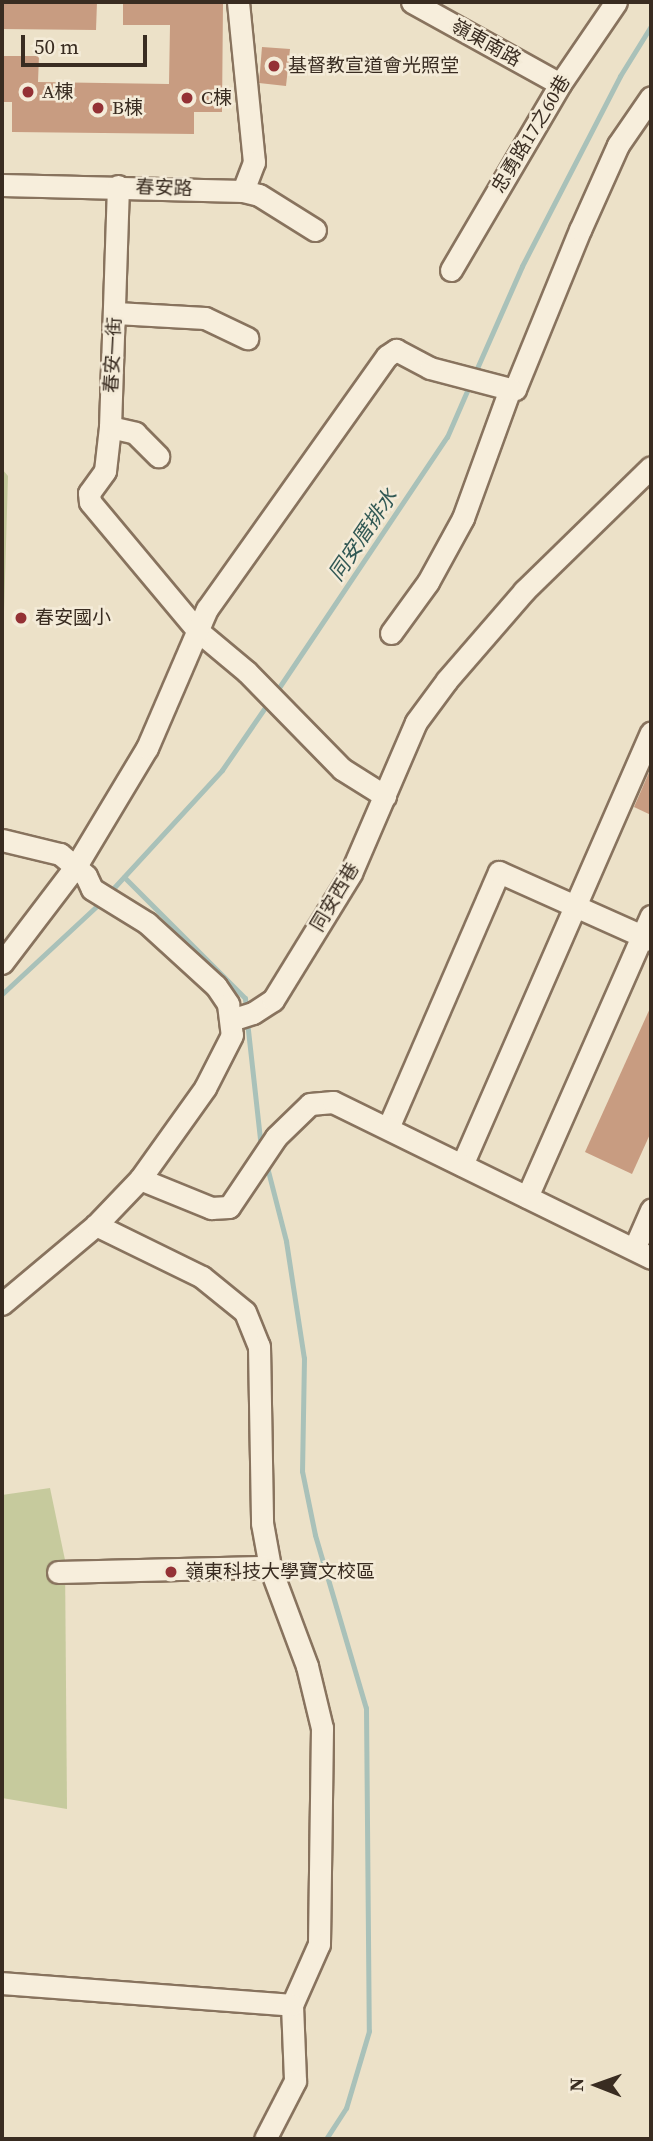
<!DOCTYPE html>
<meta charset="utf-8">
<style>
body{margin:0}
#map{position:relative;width:653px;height:2141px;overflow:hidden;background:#ece1c8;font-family:"Source Serif 4","Noto Sans TC",serif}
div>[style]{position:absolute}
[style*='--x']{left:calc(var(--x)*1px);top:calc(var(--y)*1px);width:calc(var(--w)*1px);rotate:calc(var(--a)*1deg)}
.green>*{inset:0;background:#c6ca9d}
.stream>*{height:5px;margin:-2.5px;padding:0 2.5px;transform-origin:2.5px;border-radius:2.5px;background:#a9c1b9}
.building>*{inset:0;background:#c89c81}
.roads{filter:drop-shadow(2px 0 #88735e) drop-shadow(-2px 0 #88735e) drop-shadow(0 2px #88735e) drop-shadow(0 -2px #88735e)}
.minor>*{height:21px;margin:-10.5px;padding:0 10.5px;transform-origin:10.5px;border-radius:10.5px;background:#f7eedc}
.dots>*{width:19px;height:19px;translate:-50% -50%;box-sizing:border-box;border:4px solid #f4ebd8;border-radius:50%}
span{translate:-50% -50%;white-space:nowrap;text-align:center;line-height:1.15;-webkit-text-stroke:5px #f4ebd8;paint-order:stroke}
.street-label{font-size:19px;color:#392c21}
.poi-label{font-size:19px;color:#392c21}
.left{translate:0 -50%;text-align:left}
.water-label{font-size:21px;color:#315854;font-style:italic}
.frame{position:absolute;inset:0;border:4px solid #392c21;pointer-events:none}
.north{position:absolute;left:562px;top:2050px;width:70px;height:70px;-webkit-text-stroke:5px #f4ebd8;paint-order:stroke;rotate:271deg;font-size:19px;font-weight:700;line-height:28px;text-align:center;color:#392c21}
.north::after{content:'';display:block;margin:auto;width:24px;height:32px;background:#392c21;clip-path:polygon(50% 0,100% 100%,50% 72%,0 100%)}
.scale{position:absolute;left:21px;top:35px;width:126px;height:32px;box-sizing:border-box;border:4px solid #392c21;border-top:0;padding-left:9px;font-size:21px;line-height:24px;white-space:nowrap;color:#392c21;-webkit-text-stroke:5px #f4ebd8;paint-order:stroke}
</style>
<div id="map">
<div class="green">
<div style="clip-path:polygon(2px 469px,8px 476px,2px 680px)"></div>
<div style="clip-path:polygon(50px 1488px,65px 1560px,67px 1809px,2px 1798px,2px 1495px)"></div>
</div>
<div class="stream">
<div style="--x:474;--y:375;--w:119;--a:-66.2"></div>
<div style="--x:522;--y:266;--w:214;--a:-62.7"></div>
<div style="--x:620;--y:76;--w:59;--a:-58.2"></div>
<div style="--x:276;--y:692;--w:307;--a:-56.2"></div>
<div style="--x:447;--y:437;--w:58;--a:-66.5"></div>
<div style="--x:124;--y:877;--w:171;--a:45"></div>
<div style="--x:245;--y:998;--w:14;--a:86"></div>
<div style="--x:109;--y:893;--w:167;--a:-47.4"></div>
<div style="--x:222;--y:770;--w:81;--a:-55.5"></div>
<div style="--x:2;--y:994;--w:137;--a:-42.9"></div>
<div style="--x:247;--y:1021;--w:127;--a:83.7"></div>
<div style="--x:266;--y:1163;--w:81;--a:75.6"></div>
<div style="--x:286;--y:1241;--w:118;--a:81.3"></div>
<div style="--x:304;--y:1358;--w:113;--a:91"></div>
<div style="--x:302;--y:1471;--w:65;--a:78.5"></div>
<div style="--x:315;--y:1535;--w:180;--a:73.6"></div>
<div style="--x:366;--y:1708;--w:323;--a:89.5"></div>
<div style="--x:369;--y:2031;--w:80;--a:106.6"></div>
<div style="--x:346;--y:2108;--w:37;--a:123"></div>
</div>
<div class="building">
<div style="clip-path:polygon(2px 2px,97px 2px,96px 30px,2px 29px)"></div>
<div style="clip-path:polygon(123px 2px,223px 2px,222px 112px,194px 112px,194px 134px,12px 132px,12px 102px,2px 102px,2px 56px,39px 56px,38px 82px,169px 84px,170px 25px,123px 25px)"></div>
<div style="clip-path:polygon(262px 47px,290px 49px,286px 86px,259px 83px)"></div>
<div style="clip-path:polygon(651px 768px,651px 815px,634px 807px)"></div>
<div style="clip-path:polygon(651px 1006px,651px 1132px,632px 1174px,585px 1152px)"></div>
</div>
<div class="roads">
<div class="minor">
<div style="--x:238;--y:2;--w:161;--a:84.3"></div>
<div style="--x:254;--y:162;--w:31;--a:111"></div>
<div style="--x:412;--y:2;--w:169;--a:29"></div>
<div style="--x:2;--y:185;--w:241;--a:1.4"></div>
<div style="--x:243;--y:191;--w:16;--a:14"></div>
<div style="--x:259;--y:195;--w:66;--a:32"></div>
<div style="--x:118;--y:186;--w:241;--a:91.9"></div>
<div style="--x:110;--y:427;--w:44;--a:96.5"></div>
<div style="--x:105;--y:471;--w:27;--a:126"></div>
<div style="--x:89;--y:493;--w:9;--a:84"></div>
<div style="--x:90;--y:502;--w:168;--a:50.1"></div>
<div style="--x:198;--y:631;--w:64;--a:39.9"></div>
<div style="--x:247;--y:672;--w:136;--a:45.6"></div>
<div style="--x:342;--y:769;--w:51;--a:32.1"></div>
<div style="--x:451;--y:270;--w:216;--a:-59.6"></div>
<div style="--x:560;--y:84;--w:99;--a:-55.7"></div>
<div style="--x:116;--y:313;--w:89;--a:3.2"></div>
<div style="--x:205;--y:318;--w:47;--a:25.5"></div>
<div style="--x:110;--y:427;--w:26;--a:13"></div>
<div style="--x:135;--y:433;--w:33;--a:45"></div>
<div style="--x:391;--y:633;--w:63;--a:-54"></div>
<div style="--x:428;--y:582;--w:73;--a:-61.3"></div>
<div style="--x:463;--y:518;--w:137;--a:-70"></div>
<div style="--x:510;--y:389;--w:5;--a:0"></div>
<div style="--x:515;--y:389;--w:172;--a:-67.8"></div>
<div style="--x:580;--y:230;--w:93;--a:-65.9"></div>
<div style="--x:618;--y:145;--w:58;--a:-55.5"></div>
<div style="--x:2;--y:840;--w:60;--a:13.6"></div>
<div style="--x:60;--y:854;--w:34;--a:40"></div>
<div style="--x:86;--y:876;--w:14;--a:65"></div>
<div style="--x:92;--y:889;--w:65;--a:31.7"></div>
<div style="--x:147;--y:923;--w:93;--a:42.4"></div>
<div style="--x:216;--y:986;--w:22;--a:56"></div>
<div style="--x:228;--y:1004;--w:31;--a:83"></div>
<div style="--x:232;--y:1035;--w:59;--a:117"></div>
<div style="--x:205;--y:1088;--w:112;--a:125.5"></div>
<div style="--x:140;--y:1179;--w:64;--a:133.7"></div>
<div style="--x:96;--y:1225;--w:123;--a:140"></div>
<div style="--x:2;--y:963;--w:122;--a:-52.7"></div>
<div style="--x:76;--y:866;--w:138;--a:-59"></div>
<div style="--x:147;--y:748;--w:151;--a:-66.7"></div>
<div style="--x:207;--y:609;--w:310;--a:-54.6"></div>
<div style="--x:387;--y:356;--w:11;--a:-34"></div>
<div style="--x:396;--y:350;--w:38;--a:28"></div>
<div style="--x:430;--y:368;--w:83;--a:14.7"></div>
<div style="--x:231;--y:1020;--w:23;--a:-18"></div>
<div style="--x:253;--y:1013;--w:24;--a:-33"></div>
<div style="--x:273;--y:1000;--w:149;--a:-58.4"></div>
<div style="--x:351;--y:873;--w:164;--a:-66.7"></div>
<div style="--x:416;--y:722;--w:52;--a:-53.6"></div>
<div style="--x:447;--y:680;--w:118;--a:-49.1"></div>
<div style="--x:524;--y:591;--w:177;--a:-44.3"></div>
<div style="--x:388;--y:1128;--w:279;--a:-66.6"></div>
<div style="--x:499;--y:872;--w:167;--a:24.1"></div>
<div style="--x:462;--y:1165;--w:472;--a:-66.4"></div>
<div style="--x:140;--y:1179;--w:77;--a:22.2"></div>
<div style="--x:211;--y:1208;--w:18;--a:-3"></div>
<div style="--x:229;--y:1207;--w:84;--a:-56.1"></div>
<div style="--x:276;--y:1137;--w:47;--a:-44.1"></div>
<div style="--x:310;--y:1104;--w:23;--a:-5"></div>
<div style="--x:333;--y:1102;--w:354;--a:26.1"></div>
<div style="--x:527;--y:1197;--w:307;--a:-66.2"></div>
<div style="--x:96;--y:1225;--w:118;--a:26.1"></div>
<div style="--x:202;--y:1277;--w:55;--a:39.1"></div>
<div style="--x:245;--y:1312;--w:37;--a:68"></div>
<div style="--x:259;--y:1346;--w:177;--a:89"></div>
<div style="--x:262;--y:1523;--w:45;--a:79.7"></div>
<div style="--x:270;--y:1567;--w:106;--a:69.5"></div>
<div style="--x:307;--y:1666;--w:64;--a:76.4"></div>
<div style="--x:322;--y:1728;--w:216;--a:90.8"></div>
<div style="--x:319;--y:1944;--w:67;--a:113.9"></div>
<div style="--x:292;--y:2005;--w:76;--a:87.7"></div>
<div style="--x:295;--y:2081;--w:65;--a:117.3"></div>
<div style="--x:634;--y:1249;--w:43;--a:-66.4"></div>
<div style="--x:58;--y:1572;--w:212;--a:-1.4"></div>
<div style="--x:2;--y:1983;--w:291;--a:4.3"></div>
</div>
</div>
<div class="dots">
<div style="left:274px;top:66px;background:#943135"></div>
<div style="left:28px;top:92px;background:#943135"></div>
<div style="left:187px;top:98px;background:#943135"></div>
<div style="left:98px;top:108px;background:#943135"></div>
<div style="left:21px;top:618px;background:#943135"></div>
<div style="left:171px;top:1572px;background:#943135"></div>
</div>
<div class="street-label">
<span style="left:486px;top:43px;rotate:29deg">嶺東南路</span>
<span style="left:531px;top:134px;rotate:-59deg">忠勇路17之60巷</span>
<span style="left:164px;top:188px;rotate:2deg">春安路</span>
<span style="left:113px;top:355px;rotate:-87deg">春安一街</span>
<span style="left:335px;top:897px;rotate:-59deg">同安西巷</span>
</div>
<div class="poi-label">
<span class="left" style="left:288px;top:66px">基督教宣道會光照堂</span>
<span class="left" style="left:42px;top:92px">A棟</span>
<span class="left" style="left:201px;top:98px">C棟</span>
<span class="left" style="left:112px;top:108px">B棟</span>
<span class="left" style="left:35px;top:618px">春安國小</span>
<span class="left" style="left:185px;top:1572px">嶺東科技大學寶文校區</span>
</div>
<div class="water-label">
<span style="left:363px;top:535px;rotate:-56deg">同安厝排水</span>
</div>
<div class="frame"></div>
<div class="north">N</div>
<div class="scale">50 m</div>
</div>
